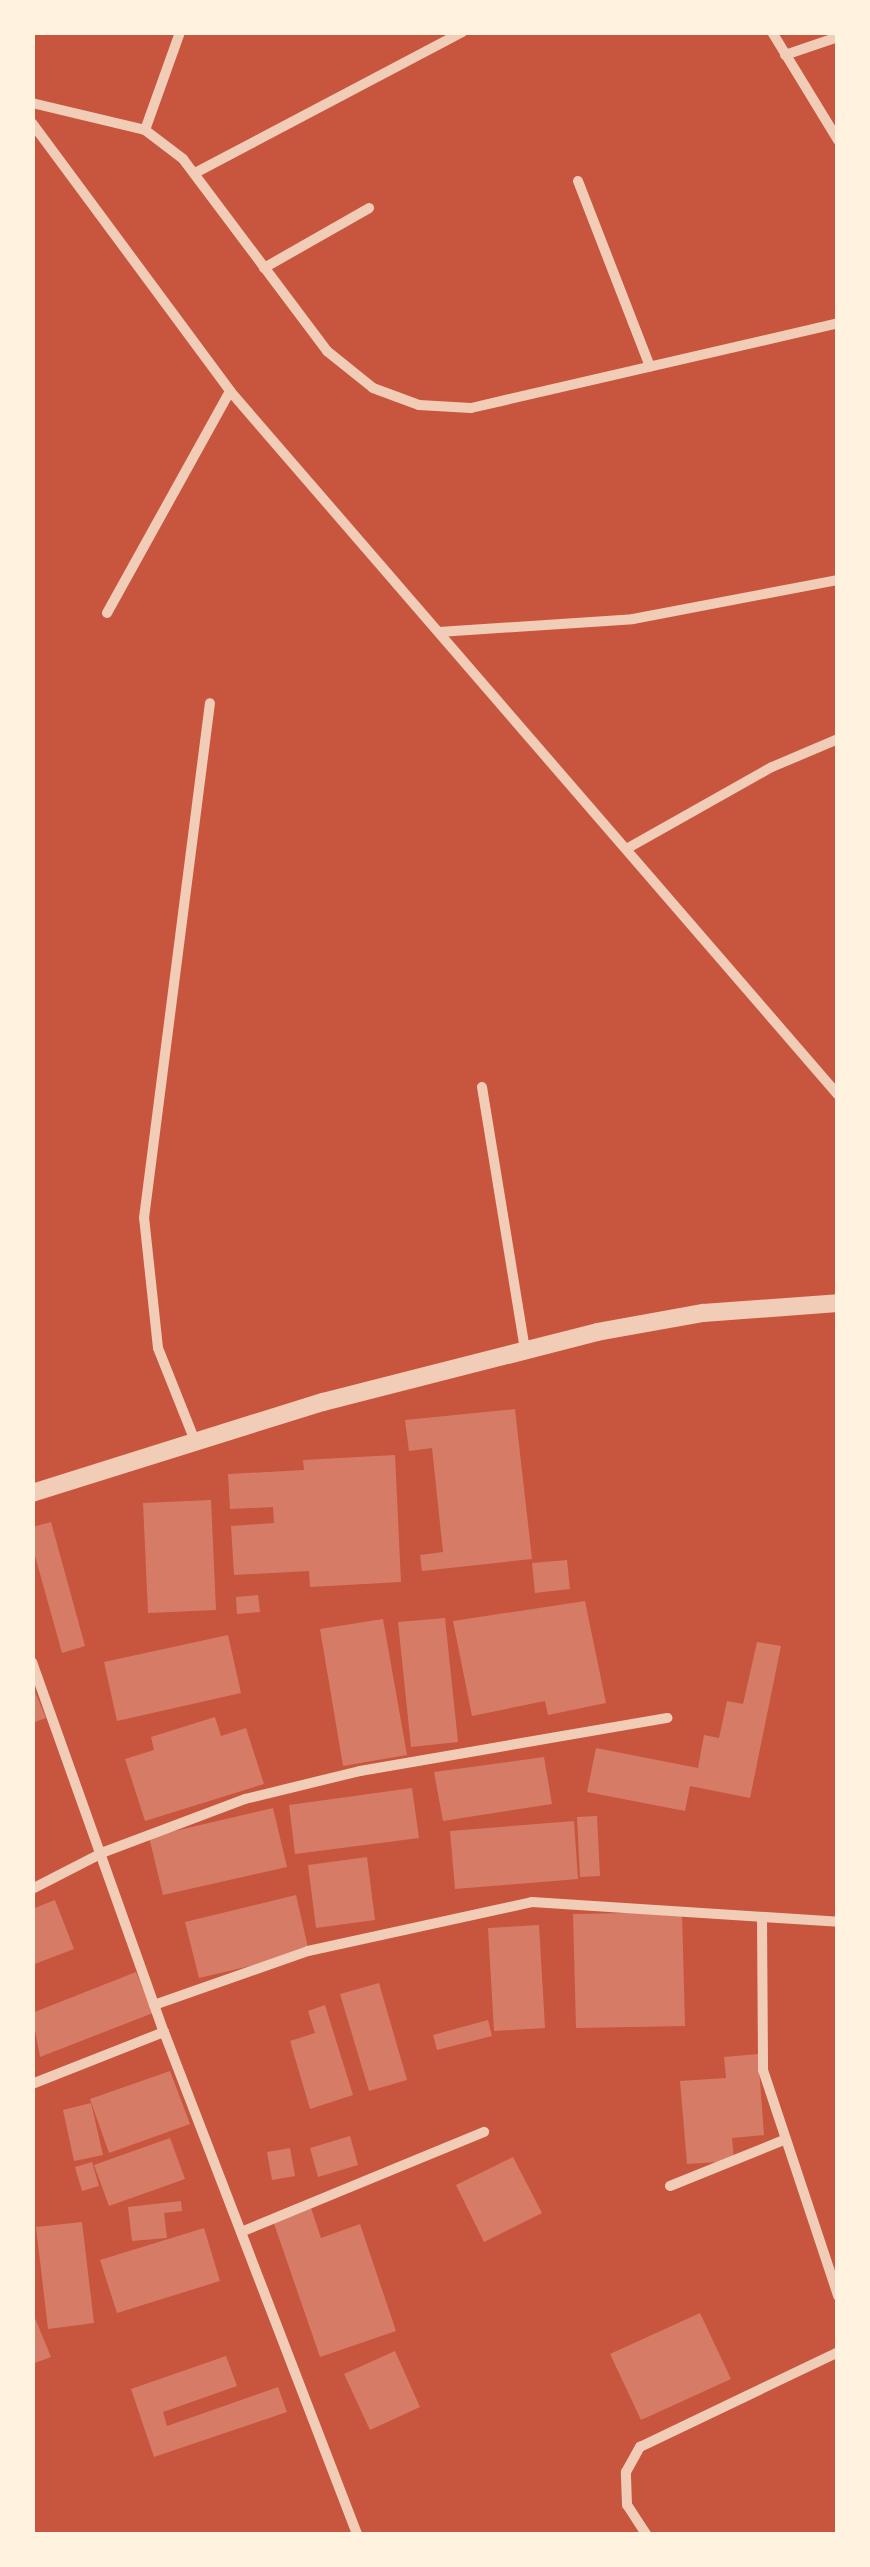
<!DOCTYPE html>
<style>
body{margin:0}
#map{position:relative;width:870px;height:2567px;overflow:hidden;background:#c8553d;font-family:"Archivo Narrow",sans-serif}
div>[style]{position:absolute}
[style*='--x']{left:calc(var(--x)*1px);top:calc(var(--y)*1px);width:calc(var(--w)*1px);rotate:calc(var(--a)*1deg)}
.building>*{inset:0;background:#d67c66}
.minor>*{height:10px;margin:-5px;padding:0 5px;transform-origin:5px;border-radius:5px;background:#f1ccb7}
.tertiary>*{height:18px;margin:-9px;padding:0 9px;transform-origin:9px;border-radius:9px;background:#f1ccb7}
span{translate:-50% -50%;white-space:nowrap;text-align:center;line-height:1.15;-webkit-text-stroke:10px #fff3e0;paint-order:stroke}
.frame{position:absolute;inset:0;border:35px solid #fff3e0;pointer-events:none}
</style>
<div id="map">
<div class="building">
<div style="clip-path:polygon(515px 1409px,532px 1559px,422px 1571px,420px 1555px,443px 1552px,432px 1448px,409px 1451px,405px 1420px)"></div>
<div style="clip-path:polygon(395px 1455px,401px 1582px,310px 1587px,309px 1571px,234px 1575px,231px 1526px,274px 1523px,273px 1507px,230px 1509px,228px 1474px,304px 1470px,303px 1460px)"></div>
<div style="clip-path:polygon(211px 1500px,216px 1610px,148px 1613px,143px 1503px)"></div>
<div style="clip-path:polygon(51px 1522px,85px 1646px,62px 1653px,32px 1545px,32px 1527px)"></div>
<div style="clip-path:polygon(567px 1560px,570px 1589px,535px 1593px,532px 1563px)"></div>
<div style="clip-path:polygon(258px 1595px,260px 1612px,237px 1614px,236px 1597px)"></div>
<div style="clip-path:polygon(585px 1601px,606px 1703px,548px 1715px,545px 1701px,472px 1716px,453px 1621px)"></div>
<div style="clip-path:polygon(445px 1618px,458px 1742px,411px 1747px,398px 1622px)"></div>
<div style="clip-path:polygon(383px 1619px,407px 1755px,343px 1766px,320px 1629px)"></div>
<div style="clip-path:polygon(228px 1635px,241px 1693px,117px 1721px,104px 1662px)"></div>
<div style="clip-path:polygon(757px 1642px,781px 1646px,750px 1798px,690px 1786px,685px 1811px,587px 1792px,596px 1748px,698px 1768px,704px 1735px,719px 1738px,727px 1701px,743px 1704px)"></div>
<div style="clip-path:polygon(32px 1685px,46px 1718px,32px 1723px)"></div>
<div style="clip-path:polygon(215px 1717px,221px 1736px,246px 1728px,264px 1784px,145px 1821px,125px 1759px,154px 1750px,151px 1737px)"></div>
<div style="clip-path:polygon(544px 1757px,552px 1804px,443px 1821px,434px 1772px)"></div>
<div style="clip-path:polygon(412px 1788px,419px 1838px,295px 1854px,289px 1805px)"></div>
<div style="clip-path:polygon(273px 1808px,287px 1867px,163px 1895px,149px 1837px)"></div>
<div style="clip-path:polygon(597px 1816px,600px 1876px,580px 1877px,577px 1817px)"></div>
<div style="clip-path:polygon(574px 1821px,578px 1879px,455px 1889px,450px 1831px)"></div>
<div style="clip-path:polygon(367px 1857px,375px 1920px,316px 1928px,308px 1865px)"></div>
<div style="clip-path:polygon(296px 1895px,309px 1952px,199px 1978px,185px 1922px)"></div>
<div style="clip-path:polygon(55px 1900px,74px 1949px,32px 1965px,32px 1909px)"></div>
<div style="clip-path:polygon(682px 1912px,685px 2026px,576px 2028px,573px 1914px)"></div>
<div style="clip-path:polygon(539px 1925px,545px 2028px,494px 2031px,488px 1928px)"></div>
<div style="clip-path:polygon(136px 1972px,153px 2013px,40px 2057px,32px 2013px)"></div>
<div style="clip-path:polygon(379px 1983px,407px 2080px,369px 2091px,340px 1994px)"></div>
<div style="clip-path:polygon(325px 2005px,353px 2095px,310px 2109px,290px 2041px,315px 2033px,308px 2011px)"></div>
<div style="clip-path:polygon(488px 2020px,492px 2036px,437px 2050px,433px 2035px)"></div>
<div style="clip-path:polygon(758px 2054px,764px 2135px,732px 2138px,734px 2161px,687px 2164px,680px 2081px,726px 2078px,724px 2057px)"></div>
<div style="clip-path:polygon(170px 2071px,190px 2124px,109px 2153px,90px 2099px)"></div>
<div style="clip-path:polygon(91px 2103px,103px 2155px,74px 2161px,63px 2110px)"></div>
<div style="clip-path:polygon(350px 2136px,358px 2165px,318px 2177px,310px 2148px)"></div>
<div style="clip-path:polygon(170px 2138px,185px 2179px,109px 2206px,94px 2165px)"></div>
<div style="clip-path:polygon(290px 2148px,295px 2176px,272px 2180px,267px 2152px)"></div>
<div style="clip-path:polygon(513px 2157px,542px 2213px,484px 2242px,456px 2185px)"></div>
<div style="clip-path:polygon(92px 2162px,99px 2186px,82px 2191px,75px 2167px)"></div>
<div style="clip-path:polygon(181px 2201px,182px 2211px,164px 2213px,167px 2238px,132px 2241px,128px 2207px)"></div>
<div style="clip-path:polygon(309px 2202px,321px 2238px,360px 2224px,396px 2331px,320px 2357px,271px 2215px)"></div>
<div style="clip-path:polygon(82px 2222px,94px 2323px,48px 2329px,36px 2227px)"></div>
<div style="clip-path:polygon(204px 2228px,220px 2281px,117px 2313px,100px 2260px)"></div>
<div style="clip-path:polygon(32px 2311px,51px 2357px,32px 2364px)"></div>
<div style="clip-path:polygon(700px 2313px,731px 2379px,641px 2420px,610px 2354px)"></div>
<div style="clip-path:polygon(395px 2351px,420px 2407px,370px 2430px,344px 2374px)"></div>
<div style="clip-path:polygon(226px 2356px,237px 2386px,163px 2412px,167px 2426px,278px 2387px,287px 2412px,154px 2457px,131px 2389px)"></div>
</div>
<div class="minor">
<div style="--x:772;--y:32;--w:127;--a:58.6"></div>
<div style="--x:785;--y:55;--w:56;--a:-18.8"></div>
<div style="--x:32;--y:103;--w:116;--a:13.4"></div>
<div style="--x:145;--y:130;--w:48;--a:37.3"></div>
<div style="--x:183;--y:159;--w:240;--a:53.1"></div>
<div style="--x:327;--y:351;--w:59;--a:38.8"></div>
<div style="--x:373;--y:388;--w:49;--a:20.3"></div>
<div style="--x:419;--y:405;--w:52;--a:3.3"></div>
<div style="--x:471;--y:408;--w:377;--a:-13"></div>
<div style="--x:32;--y:123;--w:333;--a:53.5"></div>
<div style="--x:230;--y:391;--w:930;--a:49.18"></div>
<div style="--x:145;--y:130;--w:104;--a:-70.3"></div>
<div style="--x:195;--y:173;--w:302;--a:-27.8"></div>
<div style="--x:578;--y:181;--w:199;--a:68.8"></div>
<div style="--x:264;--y:268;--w:121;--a:-29.7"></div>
<div style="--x:107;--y:613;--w:254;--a:-61"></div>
<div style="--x:439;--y:632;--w:194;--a:-3.8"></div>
<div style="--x:633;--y:619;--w:209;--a:-10.8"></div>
<div style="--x:628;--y:848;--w:165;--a:-29.4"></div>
<div style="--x:772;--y:767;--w:72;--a:-23"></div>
<div style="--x:482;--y:1087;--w:266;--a:80.7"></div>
<div style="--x:195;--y:1441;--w:100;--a:-111.7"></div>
<div style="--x:158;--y:1348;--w:131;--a:-96.1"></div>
<div style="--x:144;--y:1218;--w:519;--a:-82.7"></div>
<div style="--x:32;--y:1662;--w:393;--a:70.4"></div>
<div style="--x:164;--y:2032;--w:538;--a:68.97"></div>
<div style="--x:32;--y:1889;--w:81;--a:-27.2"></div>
<div style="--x:104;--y:1852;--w:151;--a:-20.6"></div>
<div style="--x:245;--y:1799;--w:118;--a:-13.7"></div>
<div style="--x:360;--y:1771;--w:312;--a:-9.8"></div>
<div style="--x:762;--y:1919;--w:151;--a:89.6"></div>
<div style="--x:763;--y:2070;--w:238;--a:71.6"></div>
<div style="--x:154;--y:2005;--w:163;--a:-19.3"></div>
<div style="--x:308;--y:1951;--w:229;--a:-12.3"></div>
<div style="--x:532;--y:1902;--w:307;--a:3.7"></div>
<div style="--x:32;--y:2084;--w:142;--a:-21.5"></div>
<div style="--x:670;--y:2186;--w:123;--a:-22"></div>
<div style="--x:241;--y:2232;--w:263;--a:-22.4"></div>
<div style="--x:646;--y:2534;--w:35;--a:-123"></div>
<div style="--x:627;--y:2505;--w:33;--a:-92"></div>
<div style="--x:626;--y:2472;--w:29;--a:-61"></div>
<div style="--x:640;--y:2447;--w:220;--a:-25.6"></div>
</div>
<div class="tertiary">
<div style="--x:32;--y:1493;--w:305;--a:-17.4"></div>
<div style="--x:323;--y:1402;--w:283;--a:-14.3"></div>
<div style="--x:597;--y:1332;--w:108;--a:-10.2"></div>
<div style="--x:703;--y:1313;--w:135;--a:-4.2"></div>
</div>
<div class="frame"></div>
</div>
